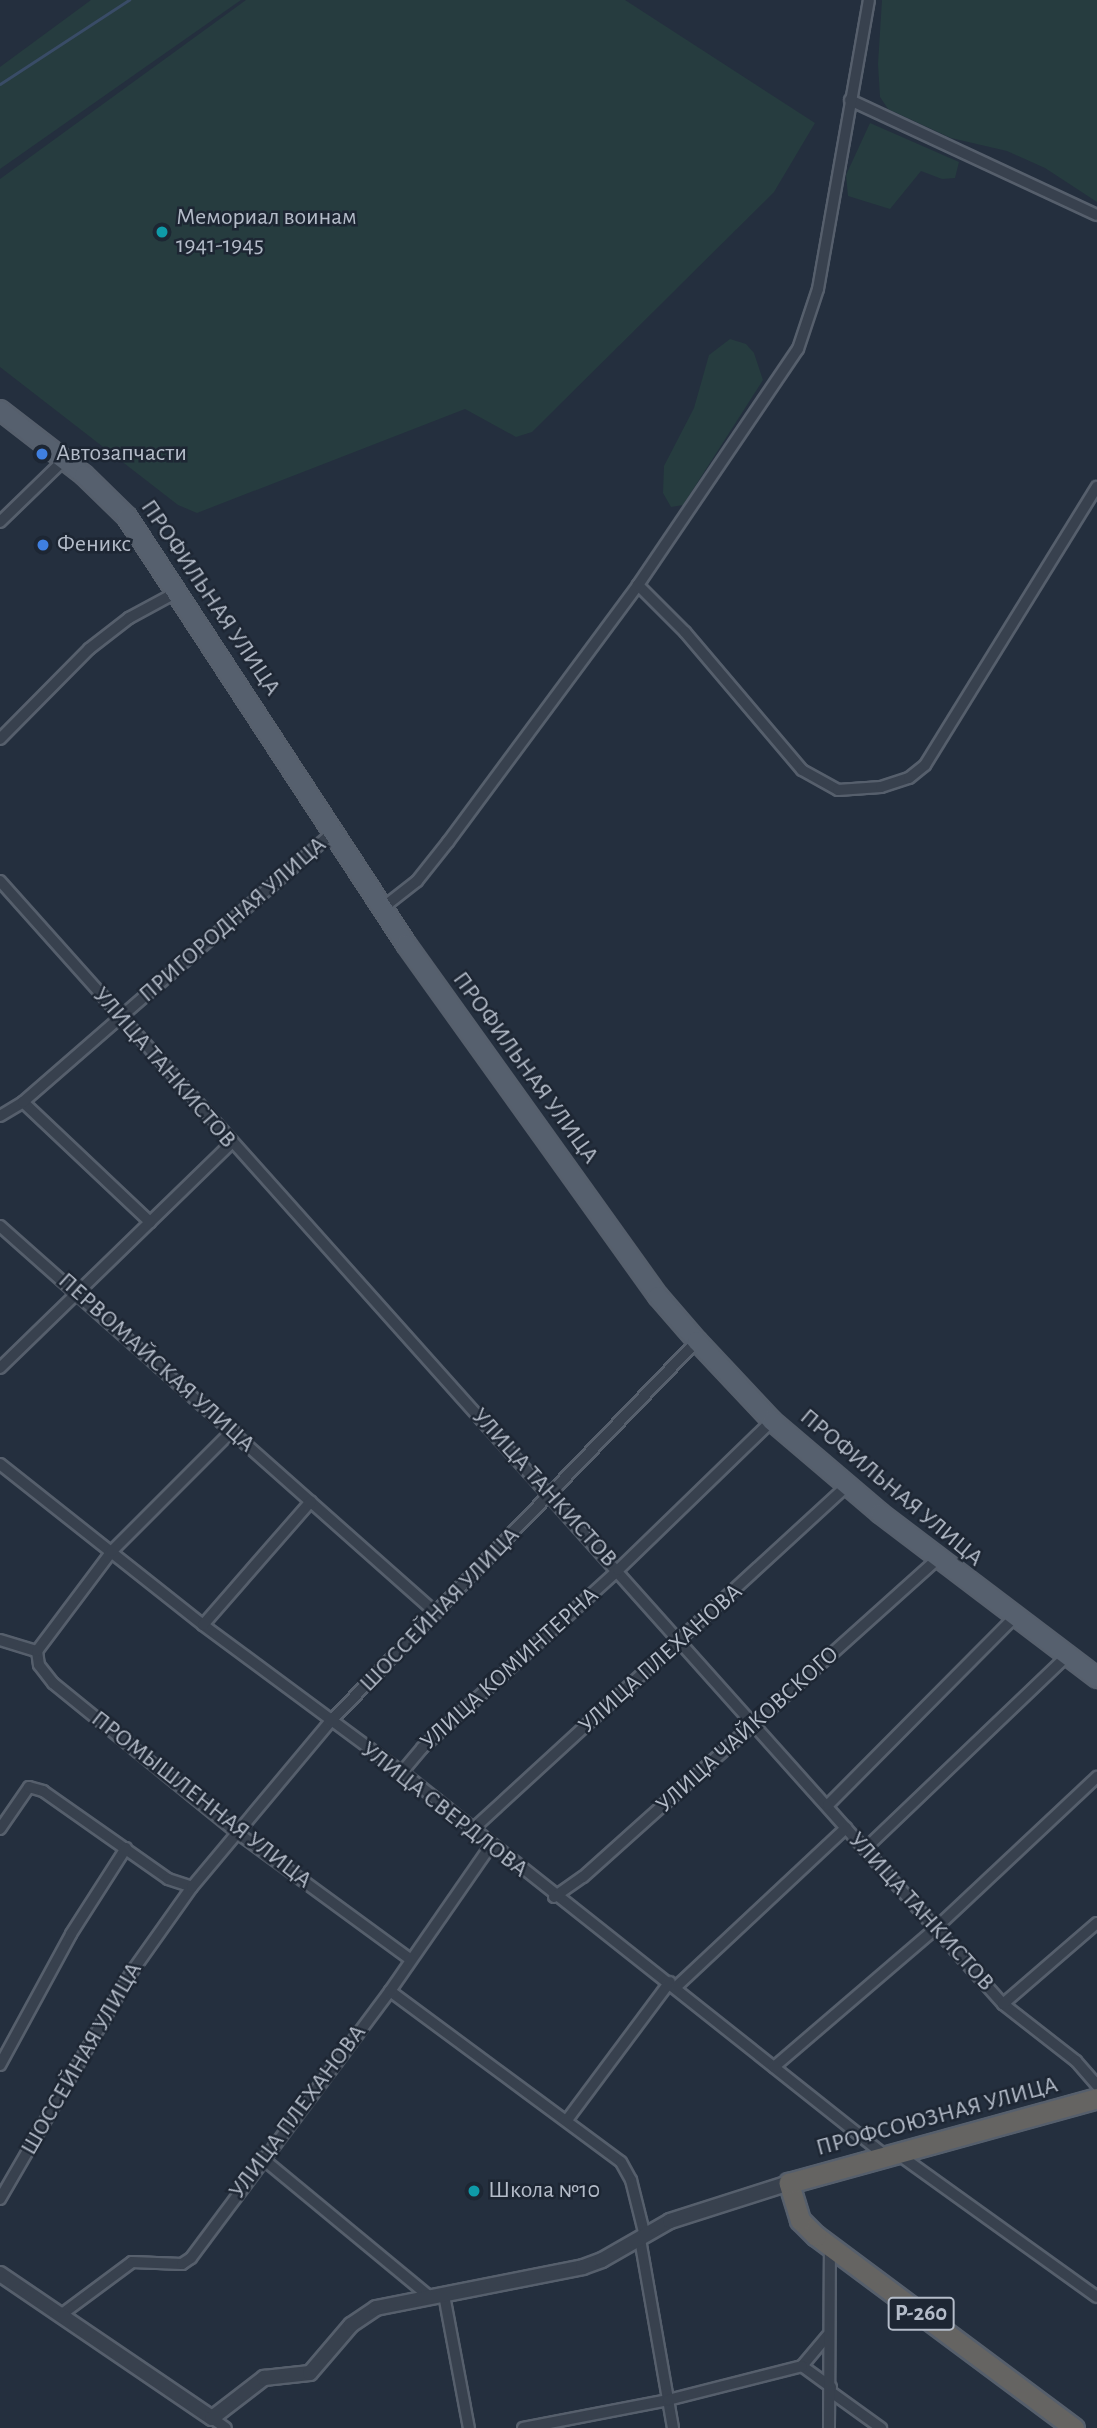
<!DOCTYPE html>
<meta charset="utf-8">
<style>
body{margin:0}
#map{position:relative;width:1097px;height:2428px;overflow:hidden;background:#242f3e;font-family:"Alegreya Sans",sans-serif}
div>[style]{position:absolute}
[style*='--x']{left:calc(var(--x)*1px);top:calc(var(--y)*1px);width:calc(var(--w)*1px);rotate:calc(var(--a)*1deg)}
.green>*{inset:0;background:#263c3f}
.stream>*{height:2.5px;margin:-1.25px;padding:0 1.25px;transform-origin:1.25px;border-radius:1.25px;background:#394c67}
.roads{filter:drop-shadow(2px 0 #565f6c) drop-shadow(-2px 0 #565f6c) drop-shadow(0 2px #565f6c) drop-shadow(0 -2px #565f6c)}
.minor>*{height:10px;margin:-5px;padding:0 5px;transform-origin:5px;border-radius:5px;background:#38414e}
.tertiary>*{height:14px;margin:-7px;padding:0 7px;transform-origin:7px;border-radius:7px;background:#38414e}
.primary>*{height:18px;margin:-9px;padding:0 9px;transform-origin:9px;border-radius:9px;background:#56606e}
.trunk>*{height:19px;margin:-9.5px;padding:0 9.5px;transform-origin:9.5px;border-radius:9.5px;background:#656462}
.dots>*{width:19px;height:19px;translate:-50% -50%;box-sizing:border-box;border:4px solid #1d2633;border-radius:50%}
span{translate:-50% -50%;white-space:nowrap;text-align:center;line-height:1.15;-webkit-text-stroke:5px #1d2633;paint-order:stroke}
.shield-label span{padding:2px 5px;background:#1d2633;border:2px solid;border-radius:5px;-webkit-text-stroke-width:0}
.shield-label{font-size:23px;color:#b4bcc9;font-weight:700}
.poi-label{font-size:24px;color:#b4bcc9}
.left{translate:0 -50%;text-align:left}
.street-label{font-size:24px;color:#b4bcc9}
</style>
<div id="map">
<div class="green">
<div style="clip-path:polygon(91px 0,241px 0,0 169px,0 67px)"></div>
<div style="clip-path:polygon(246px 0,625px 0,815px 123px,774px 192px,532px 432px,516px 437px,465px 409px,197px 513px,178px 505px,0 367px,0 179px)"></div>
<div style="clip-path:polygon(882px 0,1097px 0,1097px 202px,1045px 168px,1007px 151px,951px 138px,888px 109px,880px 97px,878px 64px)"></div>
<div style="clip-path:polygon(870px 123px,959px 162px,955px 178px,942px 179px,921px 171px,890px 209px,848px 196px,846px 175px)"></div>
<div style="clip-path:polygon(730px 339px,746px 344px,754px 353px,763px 380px,683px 505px,671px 507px,663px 493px,664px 466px,694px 408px,709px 355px)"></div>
</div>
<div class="stream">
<div style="--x:0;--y:84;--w:154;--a:-33.1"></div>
</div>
<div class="roads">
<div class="minor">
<div style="--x:850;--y:100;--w:272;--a:25"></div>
<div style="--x:0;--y:522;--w:91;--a:-44.1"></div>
<div style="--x:638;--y:585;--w:66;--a:45"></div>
<div style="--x:685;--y:632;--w:181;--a:49.7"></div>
<div style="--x:802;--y:770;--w:41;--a:29.1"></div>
<div style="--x:838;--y:790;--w:43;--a:-4"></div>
<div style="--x:881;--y:787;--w:29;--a:-18"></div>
<div style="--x:909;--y:778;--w:21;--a:-39"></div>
<div style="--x:925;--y:765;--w:327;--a:-58.3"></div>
<div style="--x:0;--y:739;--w:127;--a:-45.3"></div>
<div style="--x:89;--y:649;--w:51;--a:-37.8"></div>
<div style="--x:129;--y:618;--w:57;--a:-28.4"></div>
<div style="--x:0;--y:881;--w:1506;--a:48.23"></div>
<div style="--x:1003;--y:2004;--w:93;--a:38"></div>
<div style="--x:1076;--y:2061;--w:32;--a:49"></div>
<div style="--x:385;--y:906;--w:41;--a:-38"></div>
<div style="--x:417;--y:881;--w:50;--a:-51.5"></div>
<div style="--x:448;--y:842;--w:320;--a:-53.5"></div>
<div style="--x:638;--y:585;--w:285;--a:-55.9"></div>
<div style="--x:798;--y:349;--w:63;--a:-71.6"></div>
<div style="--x:818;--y:289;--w:293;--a:-80"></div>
<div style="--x:23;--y:1102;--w:175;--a:43.4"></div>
<div style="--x:0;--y:1116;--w:27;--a:-31"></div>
<div style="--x:23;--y:1102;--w:415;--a:-41"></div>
<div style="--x:0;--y:1226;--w:583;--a:41.59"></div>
<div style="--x:0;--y:1368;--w:321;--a:-44.2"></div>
<div style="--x:0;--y:1464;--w:259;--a:38.4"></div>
<div style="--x:203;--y:1625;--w:247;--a:36.5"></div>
<div style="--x:402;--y:1772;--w:619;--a:38.44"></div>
<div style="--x:203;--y:1625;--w:164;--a:-48.9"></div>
<div style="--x:0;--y:1640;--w:39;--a:17"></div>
<div style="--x:37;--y:1651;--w:14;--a:82"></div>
<div style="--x:39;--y:1665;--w:23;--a:52"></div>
<div style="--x:53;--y:1683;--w:240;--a:39.1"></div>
<div style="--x:239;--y:1834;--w:213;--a:36.2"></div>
<div style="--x:37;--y:1651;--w:125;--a:-53.1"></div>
<div style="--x:112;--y:1551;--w:171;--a:-45"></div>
<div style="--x:402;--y:1772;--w:31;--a:-50"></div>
<div style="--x:422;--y:1748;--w:265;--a:-42.2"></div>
<div style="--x:618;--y:1570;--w:214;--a:-44.1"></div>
<div style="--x:828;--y:1805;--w:264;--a:-45.2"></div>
<div style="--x:0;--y:1829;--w:51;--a:-55.4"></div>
<div style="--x:29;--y:1787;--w:15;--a:16"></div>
<div style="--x:43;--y:1791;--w:153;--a:35.1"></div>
<div style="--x:168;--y:1879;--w:25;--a:18"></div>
<div style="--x:472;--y:1830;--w:510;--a:-42.54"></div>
<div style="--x:865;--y:1849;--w:279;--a:-43.7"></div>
<div style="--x:554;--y:1897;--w:35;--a:-35"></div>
<div style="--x:583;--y:1877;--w:477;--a:-41.9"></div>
<div style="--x:676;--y:1987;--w:233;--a:-43.1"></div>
<div style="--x:390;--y:1991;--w:287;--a:36.5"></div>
<div style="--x:621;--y:2162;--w:21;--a:61"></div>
<div style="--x:631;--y:2180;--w:58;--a:76"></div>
<div style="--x:1003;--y:2004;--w:124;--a:-40.8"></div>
<div style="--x:0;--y:2065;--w:149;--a:-61.5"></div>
<div style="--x:71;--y:1934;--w:102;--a:-57.4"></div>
<div style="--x:774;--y:2067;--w:213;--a:-40.6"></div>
<div style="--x:936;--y:1928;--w:221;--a:-43.2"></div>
<div style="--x:567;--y:2120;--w:172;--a:-53.3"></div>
<div style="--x:898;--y:2154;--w:245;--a:35.7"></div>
<div style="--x:262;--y:2158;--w:218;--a:39.6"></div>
<div style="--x:0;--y:2199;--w:261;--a:-59.9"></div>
<div style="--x:131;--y:1973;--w:105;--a:-54.7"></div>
<div style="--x:192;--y:1887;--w:215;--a:-50.1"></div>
<div style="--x:330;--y:1722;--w:529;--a:-46.07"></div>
<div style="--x:640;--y:2239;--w:192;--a:80.1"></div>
<div style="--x:444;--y:2295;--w:135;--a:79.4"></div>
<div style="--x:62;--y:2314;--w:87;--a:-36.6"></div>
<div style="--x:132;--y:2262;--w:50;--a:2.3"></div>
<div style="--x:182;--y:2264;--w:11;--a:-34"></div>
<div style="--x:191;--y:2258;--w:333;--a:-53.3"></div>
<div style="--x:390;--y:1991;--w:178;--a:-55.3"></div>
<div style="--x:802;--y:2366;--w:40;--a:-50"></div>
<div style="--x:802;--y:2366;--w:36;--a:36"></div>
<div style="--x:831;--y:2392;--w:62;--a:35.8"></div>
<div style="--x:212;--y:2418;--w:17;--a:36"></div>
<div style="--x:523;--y:2428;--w:148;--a:-10.9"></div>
<div style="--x:668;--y:2400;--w:138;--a:-14.2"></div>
<div style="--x:829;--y:2428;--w:182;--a:-89.7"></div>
</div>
<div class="tertiary">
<div style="--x:0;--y:2274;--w:256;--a:34.2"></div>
<div style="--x:212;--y:2418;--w:66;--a:-37.6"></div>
<div style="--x:264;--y:2378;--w:46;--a:-6.2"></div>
<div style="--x:310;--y:2373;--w:63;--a:-49.5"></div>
<div style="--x:351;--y:2325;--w:30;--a:-34"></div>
<div style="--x:376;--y:2308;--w:211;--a:-11.2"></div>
<div style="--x:583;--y:2267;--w:20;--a:-20"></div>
<div style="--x:602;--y:2260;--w:78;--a:-29.8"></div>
<div style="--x:670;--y:2221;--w:125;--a:-17.7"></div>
</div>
<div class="primary">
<div style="--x:0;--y:410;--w:106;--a:37.7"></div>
<div style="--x:84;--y:475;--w:60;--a:44.3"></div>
<div style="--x:127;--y:517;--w:510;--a:56.84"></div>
<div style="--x:406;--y:944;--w:433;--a:54.4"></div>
<div style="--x:658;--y:1296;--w:60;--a:49.1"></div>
<div style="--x:697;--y:1341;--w:110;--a:46.8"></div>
<div style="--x:772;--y:1421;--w:142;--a:40.4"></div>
<div style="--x:880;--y:1513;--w:273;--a:37.2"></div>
</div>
<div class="trunk">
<div style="--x:1074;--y:2428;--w:322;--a:-143.3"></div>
<div style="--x:816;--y:2236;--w:23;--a:-135"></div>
<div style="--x:800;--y:2220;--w:39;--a:-107"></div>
<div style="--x:789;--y:2183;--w:320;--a:-15.4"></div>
</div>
</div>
<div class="dots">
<div style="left:162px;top:232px;background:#0f9aa8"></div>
<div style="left:42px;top:454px;background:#3f7fe0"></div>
<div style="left:43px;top:545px;background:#3f7fe0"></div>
<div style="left:474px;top:2191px;background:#0f9aa8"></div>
</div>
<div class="shield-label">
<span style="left:921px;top:2314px">Р-260</span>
</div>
<div class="poi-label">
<span class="left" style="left:176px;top:232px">Мемориал воинам<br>1941-1945</span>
<span class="left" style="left:56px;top:454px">Автозапчасти</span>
<span class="left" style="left:57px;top:545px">Феникс</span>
<span class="left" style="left:488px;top:2191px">Школа №10</span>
</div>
<div class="street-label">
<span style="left:210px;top:598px;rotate:56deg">ПРОФИЛЬНАЯ УЛИЦА</span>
<span style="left:233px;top:920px;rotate:-41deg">ПРИГОРОДНАЯ УЛИЦА</span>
<span style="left:164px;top:1068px;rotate:49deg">УЛИЦА ТАНКИСТОВ</span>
<span style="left:525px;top:1068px;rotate:54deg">ПРОФИЛЬНАЯ УЛИЦА</span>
<span style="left:156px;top:1363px;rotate:42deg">ПЕРВОМАЙСКАЯ УЛИЦА</span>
<span style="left:544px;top:1488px;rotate:48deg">УЛИЦА ТАНКИСТОВ</span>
<span style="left:891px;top:1488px;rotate:40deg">ПРОФИЛЬНАЯ УЛИЦА</span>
<span style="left:440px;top:1610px;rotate:-46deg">ШОССЕЙНАЯ УЛИЦА</span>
<span style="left:661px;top:1659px;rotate:-42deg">УЛИЦА ПЛЕХАНОВА</span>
<span style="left:510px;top:1669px;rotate:-42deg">УЛИЦА КОМИНТЕРНА</span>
<span style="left:748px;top:1730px;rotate:-42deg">УЛИЦА ЧАЙКОВСКОГО</span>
<span style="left:201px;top:1800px;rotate:38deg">ПРОМЫШЛЕННАЯ УЛИЦА</span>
<span style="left:444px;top:1810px;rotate:38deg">УЛИЦА СВЕРДЛОВА</span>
<span style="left:921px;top:1912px;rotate:48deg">УЛИЦА ТАНКИСТОВ</span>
<span style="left:82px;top:2059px;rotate:-60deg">ШОССЕЙНАЯ УЛИЦА</span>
<span style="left:298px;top:2112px;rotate:-53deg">УЛИЦА ПЛЕХАНОВА</span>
<span style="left:937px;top:2117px;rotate:-15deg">ПРОФСОЮЗНАЯ УЛИЦА</span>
</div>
</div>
